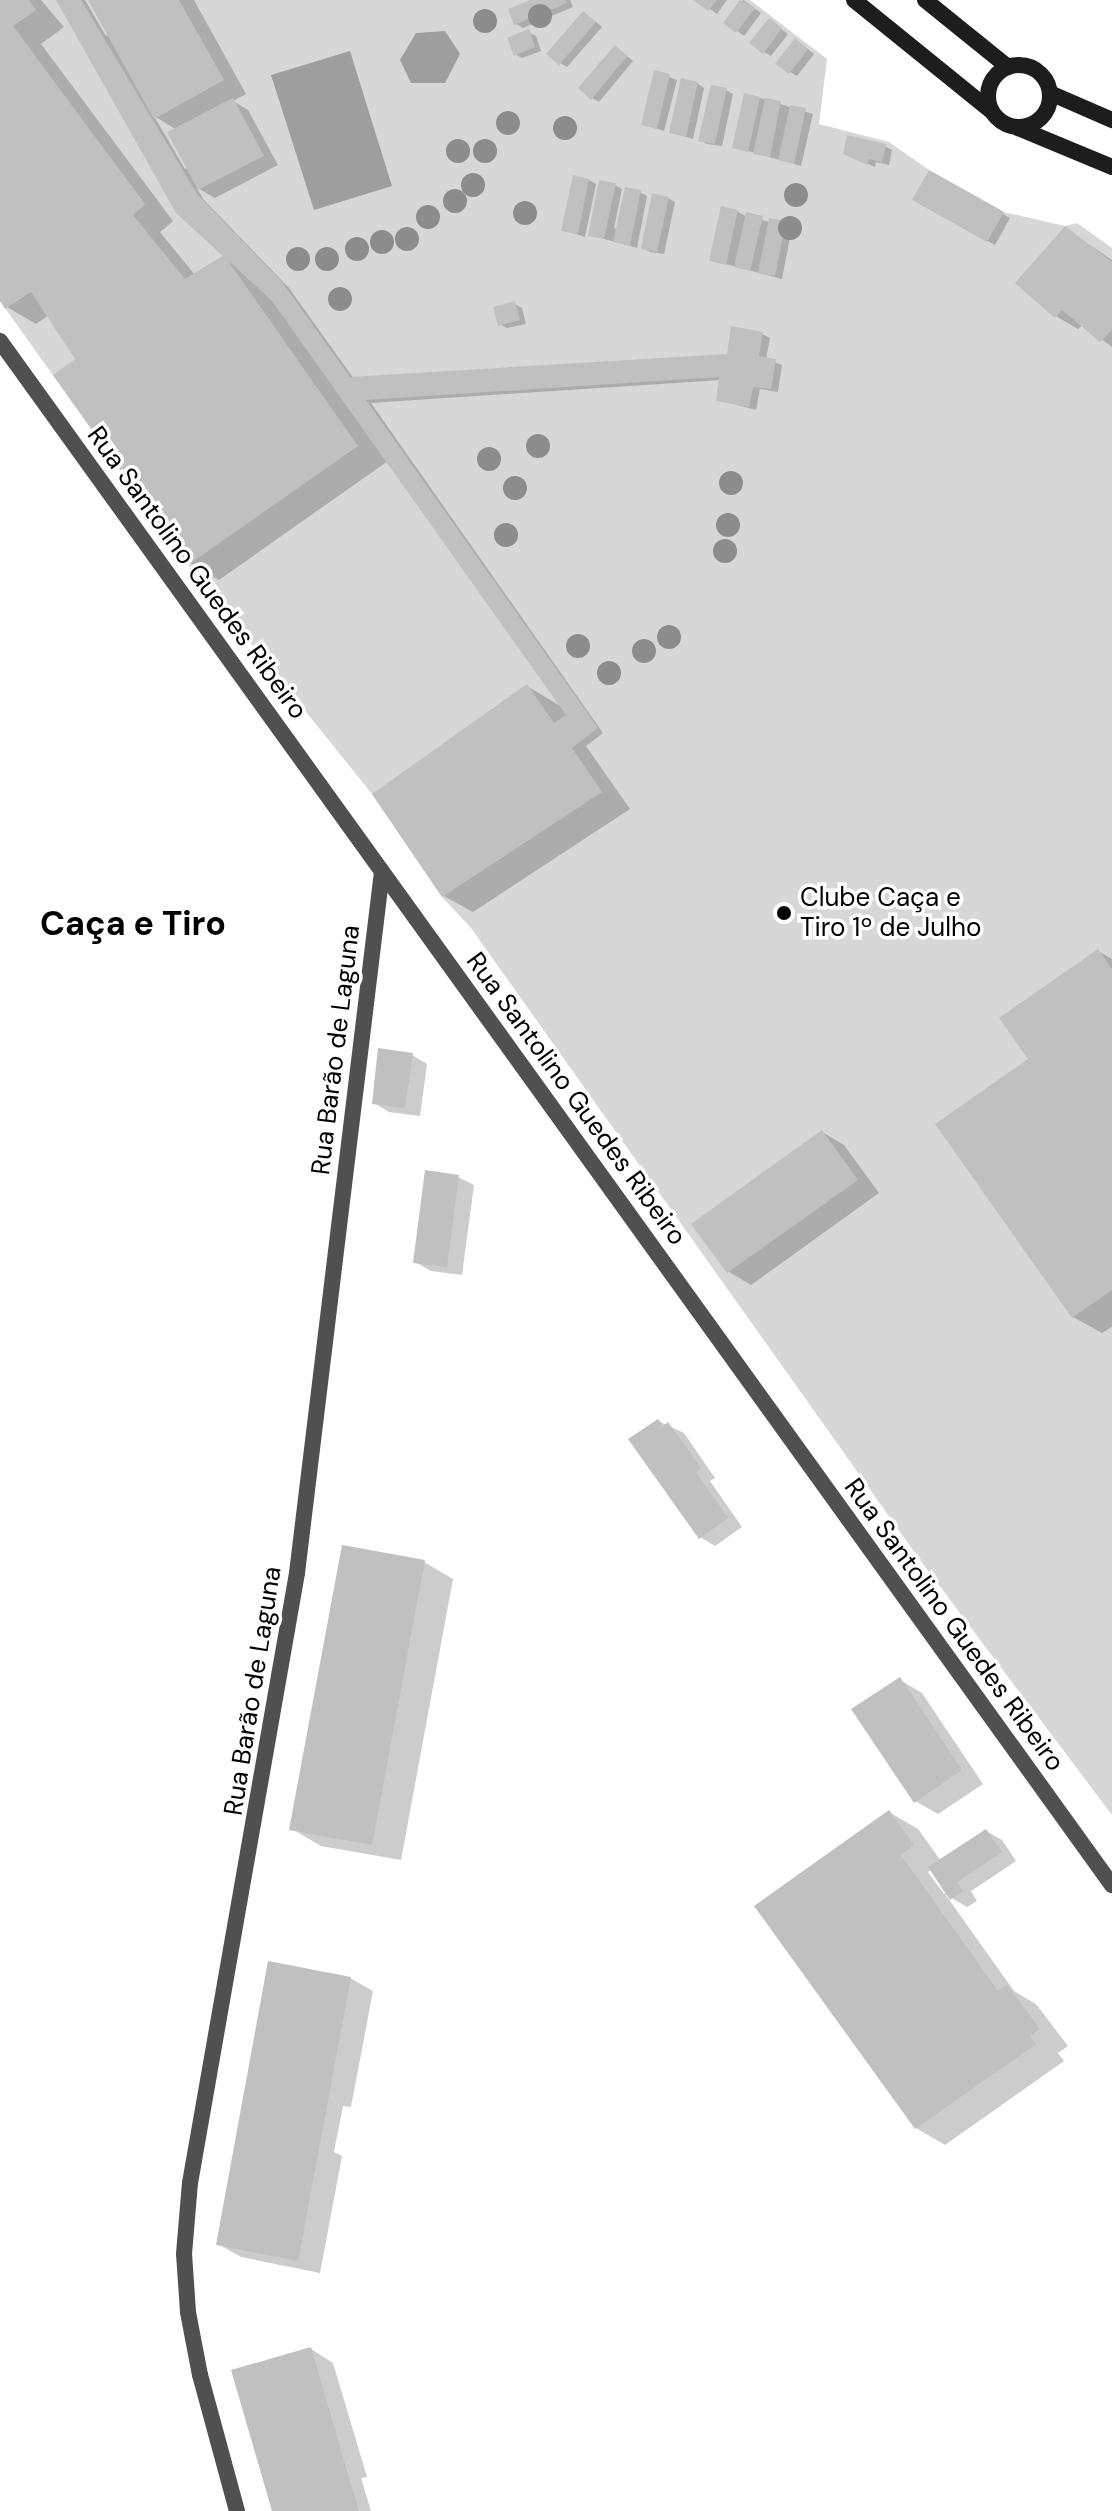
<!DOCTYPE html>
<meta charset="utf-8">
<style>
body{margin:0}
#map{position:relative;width:1112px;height:2511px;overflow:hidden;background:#fff;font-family:"DM Sans",sans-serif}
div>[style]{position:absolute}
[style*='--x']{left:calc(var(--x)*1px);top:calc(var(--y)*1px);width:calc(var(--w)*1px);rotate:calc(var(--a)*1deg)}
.green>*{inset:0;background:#d7d7d7}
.water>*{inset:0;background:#9e9e9e}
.shadow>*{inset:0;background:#0003}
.building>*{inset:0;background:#c0c0c0}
.minor>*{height:16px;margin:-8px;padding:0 8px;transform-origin:8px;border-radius:8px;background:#505050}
.secondary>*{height:16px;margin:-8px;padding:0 8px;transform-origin:8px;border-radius:8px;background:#1d1d1d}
.secondary>.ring{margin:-8px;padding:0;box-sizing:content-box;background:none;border:16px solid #1d1d1d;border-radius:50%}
.trees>*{width:24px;height:24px;margin:-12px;border-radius:50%;background:#8c8c8c}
.dots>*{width:22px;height:22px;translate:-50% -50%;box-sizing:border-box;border:4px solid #fff;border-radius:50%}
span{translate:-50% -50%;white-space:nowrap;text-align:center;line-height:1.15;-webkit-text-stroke:7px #fff;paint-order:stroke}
.street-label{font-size:26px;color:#000}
.poi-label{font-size:26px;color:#000}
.left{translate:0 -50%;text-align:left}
.district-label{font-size:34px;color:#000;font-weight:700}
</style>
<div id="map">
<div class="green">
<div style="clip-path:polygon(0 0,750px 0,827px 59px,819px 124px,889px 142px,929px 170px,1004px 212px,1065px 226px,1077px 223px,1112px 248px,1112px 1815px,920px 1560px,471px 928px,442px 897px,372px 794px,188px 565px,0 301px)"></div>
</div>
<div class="water">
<div style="clip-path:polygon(445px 31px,460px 54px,445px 83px,411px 83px,400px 60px,416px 33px)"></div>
<div style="clip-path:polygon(350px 51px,392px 186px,314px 210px,271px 75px)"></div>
</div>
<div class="shadow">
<div style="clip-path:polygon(evenodd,0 0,41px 0,64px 27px,41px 44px,173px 221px,160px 232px,195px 275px,226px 256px,58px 0,85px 0,106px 36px,109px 34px,90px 0,194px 0,246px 94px,233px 101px,248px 110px,278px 165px,215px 198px,196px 187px,204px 200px,289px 288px,354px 379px,729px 356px,762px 334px,770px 338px,766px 359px,782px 365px,778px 392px,760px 389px,756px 410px,718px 400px,721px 380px,371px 403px,603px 733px,586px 746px,630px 809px,473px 912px,444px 896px,527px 686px,562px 707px,388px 461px,219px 580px,190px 563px,77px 359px,49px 315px,36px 324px,7px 307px,0 298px,0 0,154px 116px,177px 130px,188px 167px,185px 169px,154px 116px)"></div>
<div style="clip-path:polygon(536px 0,570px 0,573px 7px,523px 28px,516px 24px)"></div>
<div style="clip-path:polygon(727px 0,717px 14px,698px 1px,698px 0)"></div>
<div style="clip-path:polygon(743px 0,761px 13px,744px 36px,726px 22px)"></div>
<div style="clip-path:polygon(590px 17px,602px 27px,567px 67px,560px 63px)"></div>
<div style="clip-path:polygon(776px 25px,788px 34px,771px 56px,764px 52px)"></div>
<div style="clip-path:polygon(528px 32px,536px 36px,541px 51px,522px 58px,515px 54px)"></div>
<div style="clip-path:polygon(803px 45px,814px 54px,797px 76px,790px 72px)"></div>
<div style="clip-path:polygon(622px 52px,633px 61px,599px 102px,592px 98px)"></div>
<div style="clip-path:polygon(656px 72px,677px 80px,664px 131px,643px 124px)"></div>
<div style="clip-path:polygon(697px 83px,704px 88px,693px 139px,672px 132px)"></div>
<div style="clip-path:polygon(726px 90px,733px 94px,722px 146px,707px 144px,700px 140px)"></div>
<div style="clip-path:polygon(760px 98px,813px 114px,801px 166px,734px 147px)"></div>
<div style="clip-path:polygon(885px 146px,892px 150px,889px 165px,876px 162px,875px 167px,853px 157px)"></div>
<div style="clip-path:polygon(930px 173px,1010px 218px,995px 245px,915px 200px)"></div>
<div style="clip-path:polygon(589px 180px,596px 184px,585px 237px,563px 230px)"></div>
<div style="clip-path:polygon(615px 185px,622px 189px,614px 228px,618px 229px,640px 192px,647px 196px,637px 248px,590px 235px)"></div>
<div style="clip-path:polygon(668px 198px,675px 202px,664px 254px,650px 252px,643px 248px)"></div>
<div style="clip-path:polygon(737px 211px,747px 217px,792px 227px,782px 279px,711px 260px)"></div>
<div style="clip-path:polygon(1065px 228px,1112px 260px,1112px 347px,1083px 325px,1078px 329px,1056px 316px)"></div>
<div style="clip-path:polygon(515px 304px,522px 308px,526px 324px,507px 328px,499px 324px)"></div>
<div style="clip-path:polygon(1098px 951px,1112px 959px,1112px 1327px,1102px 1333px,1073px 1317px,1031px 1059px)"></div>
<div style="clip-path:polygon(412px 1055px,427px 1064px,420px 1116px,389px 1112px,374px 1103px)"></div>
<div style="clip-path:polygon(822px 1132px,844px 1145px,879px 1193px,751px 1285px,729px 1272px,694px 1224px)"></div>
<div style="clip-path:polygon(458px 1177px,474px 1185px,462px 1275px,431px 1271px,415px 1262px)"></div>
<div style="clip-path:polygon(658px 1421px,684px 1433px,715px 1478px,710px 1481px,742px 1527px,715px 1546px,700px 1537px)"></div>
<div style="clip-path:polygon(424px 1562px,453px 1579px,401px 1860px,321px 1846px,292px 1829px)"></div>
<div style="clip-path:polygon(900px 1680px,922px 1693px,983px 1784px,938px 1814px,915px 1801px)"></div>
<div style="clip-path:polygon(evenodd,889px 1812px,918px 1829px,941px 1861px,986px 1831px,1002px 1840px,1016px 1861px,971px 1891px,977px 1901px,967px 1907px,945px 1894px,1014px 1991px,1036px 2004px,1068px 2046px,1058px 2053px,1064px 2061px,945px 2145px,916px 2128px,889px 1812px,932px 1869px,947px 1891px,944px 1894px,928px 1872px,932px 1869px)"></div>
<div style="clip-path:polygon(350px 1978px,373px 1991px,351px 2107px,343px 2106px,334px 2152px,342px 2156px,320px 2273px,241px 2257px,218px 2244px)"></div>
<div style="clip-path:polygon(311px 2349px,333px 2363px,367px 2477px,361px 2478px,371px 2511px,274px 2511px)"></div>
</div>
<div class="building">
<div style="clip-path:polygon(0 0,29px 0,36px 10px,13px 26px,145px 204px,133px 215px,185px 279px,224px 255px,358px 446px,188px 565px,53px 375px,75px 359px,31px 292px,5px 309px,0 301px)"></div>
<div style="clip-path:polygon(56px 0,81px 0,197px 194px,282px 282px,350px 377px,727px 354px,731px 326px,763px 332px,759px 356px,776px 359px,771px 389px,753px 387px,749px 407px,716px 401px,719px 377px,366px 400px,598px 728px,572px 748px,602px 792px,442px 897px,372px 794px,527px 684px,554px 723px,566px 715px,272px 301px,176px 213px)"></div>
<div style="clip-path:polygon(88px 0,179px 0,224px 80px,154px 119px)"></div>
<div style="clip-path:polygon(530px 0,565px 0,567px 3px,514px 25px,508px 9px)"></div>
<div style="clip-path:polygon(693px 0,717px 0,708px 11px)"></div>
<div style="clip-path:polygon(740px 0,755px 8px,736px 33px,723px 23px)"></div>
<div style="clip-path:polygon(583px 11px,596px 22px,559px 65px,546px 54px)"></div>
<div style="clip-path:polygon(769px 18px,782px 28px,763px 54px,749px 43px)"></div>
<div style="clip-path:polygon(529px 29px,535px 47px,514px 56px,507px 38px)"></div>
<div style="clip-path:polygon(795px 38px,808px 49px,789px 74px,775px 64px)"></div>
<div style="clip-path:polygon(615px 45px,627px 56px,591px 100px,578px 88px)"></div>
<div style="clip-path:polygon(654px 70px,670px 74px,657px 129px,641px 125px)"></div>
<div style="clip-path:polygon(681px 78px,698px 82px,686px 137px,669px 133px)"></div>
<div style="clip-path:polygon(711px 85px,727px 88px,715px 144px,698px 141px)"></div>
<div style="clip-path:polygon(744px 93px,760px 97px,748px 152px,732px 148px)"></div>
<div style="clip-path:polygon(233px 98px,264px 156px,198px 190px,167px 132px)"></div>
<div style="clip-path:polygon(765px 98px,781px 101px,770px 157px,753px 154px)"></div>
<div style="clip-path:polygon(790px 105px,806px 108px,794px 164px,778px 160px)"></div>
<div style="clip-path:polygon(847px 135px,886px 144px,882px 162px,869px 159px,867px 165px,843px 154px)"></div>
<div style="clip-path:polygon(929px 170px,1004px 212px,987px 242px,912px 200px)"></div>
<div style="clip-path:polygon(573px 175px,589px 179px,578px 234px,561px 231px)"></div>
<div style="clip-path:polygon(599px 180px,616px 183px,604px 239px,588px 236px)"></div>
<div style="clip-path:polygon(625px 187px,641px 190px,630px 246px,613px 242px)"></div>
<div style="clip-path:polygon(652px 193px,669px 197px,657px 252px,641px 249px)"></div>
<div style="clip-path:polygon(721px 206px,738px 210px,726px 265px,709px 261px)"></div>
<div style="clip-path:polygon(746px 212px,763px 216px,750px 271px,734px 267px)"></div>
<div style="clip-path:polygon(769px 218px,786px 221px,775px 276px,758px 273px)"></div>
<div style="clip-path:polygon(1065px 226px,1112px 262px,1112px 330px,1100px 342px,1062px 310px,1055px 318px,1015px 283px)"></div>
<div style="clip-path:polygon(515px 301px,520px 320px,498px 326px,493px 307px)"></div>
<div style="clip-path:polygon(1098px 949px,1112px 969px,1112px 1290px,1072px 1318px,935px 1124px,1028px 1059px,999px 1018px)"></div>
<div style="clip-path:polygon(378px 1048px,413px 1053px,405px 1108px,372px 1104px)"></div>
<div style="clip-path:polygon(822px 1130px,858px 1180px,727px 1273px,691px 1224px)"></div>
<div style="clip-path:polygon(425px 1170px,459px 1175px,447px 1267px,413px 1263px)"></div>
<div style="clip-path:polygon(658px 1419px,663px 1426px,668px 1422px,701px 1468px,696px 1472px,728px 1518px,699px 1539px,628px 1439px)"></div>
<div style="clip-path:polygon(342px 1545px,425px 1560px,372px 1845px,289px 1830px)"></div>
<div style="clip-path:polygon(900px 1677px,962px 1770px,914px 1803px,851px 1709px)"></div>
<div style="clip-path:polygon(889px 1810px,914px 1845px,901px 1855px,998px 1991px,1007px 1985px,1040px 2029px,1030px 2036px,1036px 2044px,915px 2129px,754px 1906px)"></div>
<div style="clip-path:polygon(986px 1829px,1002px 1852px,957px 1882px,963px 1891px,950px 1900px,928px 1867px)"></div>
<div style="clip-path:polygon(268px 1961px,351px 1977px,298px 2261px,216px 2245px)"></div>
<div style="clip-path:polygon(311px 2347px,345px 2464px,359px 2511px,272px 2511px,231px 2370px)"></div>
</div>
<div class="minor">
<div style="--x:0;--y:341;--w:1903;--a:54.24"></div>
<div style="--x:237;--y:2511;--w:141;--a:-105.2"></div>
<div style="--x:200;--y:2375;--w:64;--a:-100.8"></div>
<div style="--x:188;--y:2312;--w:58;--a:-93.9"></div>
<div style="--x:184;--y:2254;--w:71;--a:-85.2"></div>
<div style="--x:190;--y:2183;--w:619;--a:-80.05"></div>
<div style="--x:297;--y:1573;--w:706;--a:-83.09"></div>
</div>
<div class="secondary">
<div style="--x:854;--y:0;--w:175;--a:39"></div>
<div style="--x:925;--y:0;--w:107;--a:38.9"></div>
<div class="ring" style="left:988px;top:65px;width:46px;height:46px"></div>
<div style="--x:1050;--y:93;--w:68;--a:23.5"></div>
<div style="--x:1018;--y:128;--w:102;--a:22.5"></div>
</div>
<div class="trees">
<div style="left:540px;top:16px"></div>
<div style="left:485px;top:21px"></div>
<div style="left:508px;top:123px"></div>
<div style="left:565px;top:128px"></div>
<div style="left:458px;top:151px"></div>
<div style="left:485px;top:151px"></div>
<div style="left:473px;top:185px"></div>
<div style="left:796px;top:195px"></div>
<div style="left:455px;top:201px"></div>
<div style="left:525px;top:213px"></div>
<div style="left:428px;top:217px"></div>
<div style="left:790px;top:228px"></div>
<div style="left:407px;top:239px"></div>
<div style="left:382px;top:242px"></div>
<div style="left:357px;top:249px"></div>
<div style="left:298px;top:259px"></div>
<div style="left:327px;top:259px"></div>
<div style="left:340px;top:299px"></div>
<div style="left:538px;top:446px"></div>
<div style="left:489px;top:459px"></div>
<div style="left:731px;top:483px"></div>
<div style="left:515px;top:488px"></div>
<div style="left:728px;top:525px"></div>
<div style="left:506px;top:535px"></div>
<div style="left:725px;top:551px"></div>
<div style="left:669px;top:637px"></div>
<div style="left:578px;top:646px"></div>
<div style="left:644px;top:651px"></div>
<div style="left:609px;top:673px"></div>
</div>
<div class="dots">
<div style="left:784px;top:913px;background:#000"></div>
</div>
<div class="street-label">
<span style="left:197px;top:573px;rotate:54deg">Rua Santolino Guedes Ribeiro</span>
<span style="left:336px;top:1050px;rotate:-83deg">Rua Barão de Laguna</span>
<span style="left:576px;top:1099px;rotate:54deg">Rua Santolino Guedes Ribeiro</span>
<span style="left:954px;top:1625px;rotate:54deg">Rua Santolino Guedes Ribeiro</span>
<span style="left:253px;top:1691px;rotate:-81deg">Rua Barão de Laguna</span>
</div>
<div class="poi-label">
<span class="left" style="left:800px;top:913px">Clube Caça e<br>Tiro 1º de Julho</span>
</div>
<div class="district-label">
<span style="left:133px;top:924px">Caça e Tiro</span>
</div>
</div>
